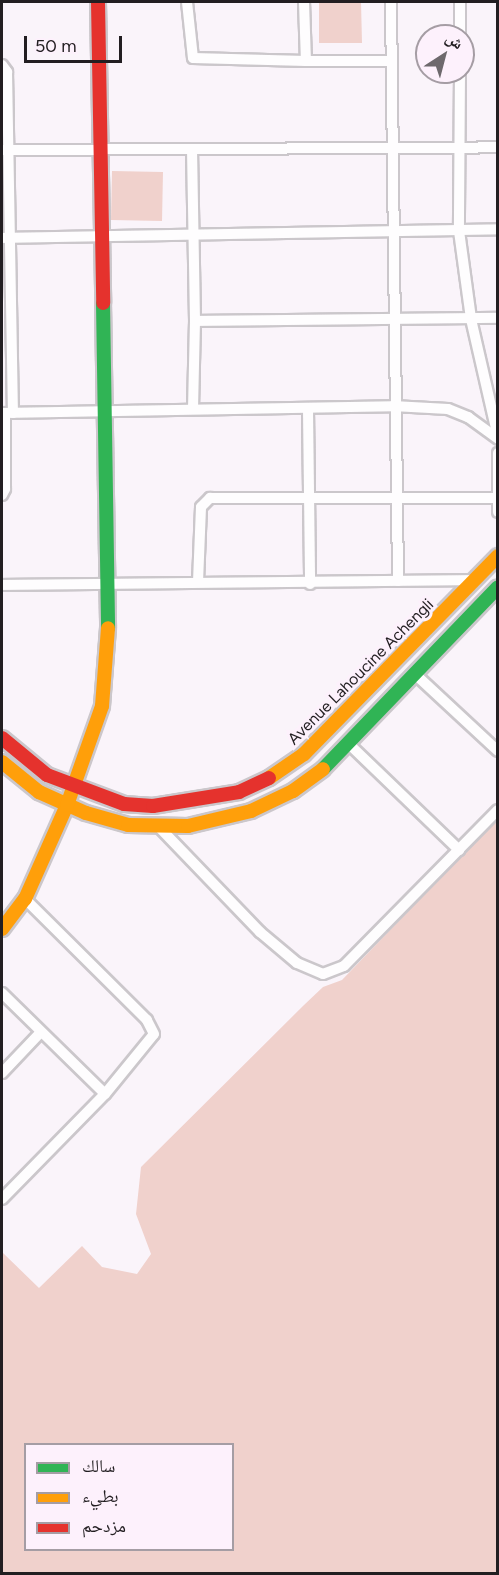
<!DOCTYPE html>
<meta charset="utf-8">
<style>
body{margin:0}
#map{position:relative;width:499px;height:1575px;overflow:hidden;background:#faf4fa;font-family:Figtree,"Noto Naskh Arabic",sans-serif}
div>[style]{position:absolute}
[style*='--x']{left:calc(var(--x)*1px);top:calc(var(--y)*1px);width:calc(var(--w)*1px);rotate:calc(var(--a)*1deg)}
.green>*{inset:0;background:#f0d1cc}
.roads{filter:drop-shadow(2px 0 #cbc7cb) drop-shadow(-2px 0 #cbc7cb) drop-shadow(0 2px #cbc7cb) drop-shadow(0 -2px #cbc7cb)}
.street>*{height:10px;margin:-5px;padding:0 5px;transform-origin:5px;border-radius:5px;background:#fefdfe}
.fast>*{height:14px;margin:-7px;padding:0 7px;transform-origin:7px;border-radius:7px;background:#30b455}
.slow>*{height:14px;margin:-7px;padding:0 7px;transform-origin:7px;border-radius:7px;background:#ff9f0a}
.jam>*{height:14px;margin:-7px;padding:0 7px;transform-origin:7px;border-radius:7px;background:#e5322d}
span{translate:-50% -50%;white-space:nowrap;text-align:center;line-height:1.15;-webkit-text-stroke:6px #fdf1fc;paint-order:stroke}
.street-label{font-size:16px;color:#221e21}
.frame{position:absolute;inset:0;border:3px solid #221e21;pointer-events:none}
.legend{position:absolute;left:24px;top:1443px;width:210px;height:108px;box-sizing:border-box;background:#fdf1fc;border:2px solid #a59da4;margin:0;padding:8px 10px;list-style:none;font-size:18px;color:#221e21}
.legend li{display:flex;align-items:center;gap:12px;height:30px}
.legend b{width:30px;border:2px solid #a59da4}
.north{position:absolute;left:415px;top:24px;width:60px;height:60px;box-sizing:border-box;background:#fdf1fc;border:2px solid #a59da4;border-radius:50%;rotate:36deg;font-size:16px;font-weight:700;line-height:24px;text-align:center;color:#221e21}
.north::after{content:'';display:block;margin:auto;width:21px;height:27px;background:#6e696d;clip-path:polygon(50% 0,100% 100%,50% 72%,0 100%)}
.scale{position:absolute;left:24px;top:36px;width:98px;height:27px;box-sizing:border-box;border:3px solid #221e21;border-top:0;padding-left:8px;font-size:18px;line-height:21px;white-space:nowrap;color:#221e21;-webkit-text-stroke:4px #fdf1fc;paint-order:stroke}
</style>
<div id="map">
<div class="green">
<div style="clip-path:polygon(319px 2px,361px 2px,362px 43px,319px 43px)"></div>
<div style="clip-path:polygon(112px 171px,163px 172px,162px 221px,111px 220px)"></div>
<div style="clip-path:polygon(evenodd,497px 819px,497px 1573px,2px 1573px,2px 1252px,39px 1288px,82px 1246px,102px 1267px,137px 1274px,151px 1254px,136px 1214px,141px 1167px,304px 1005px,323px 987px,342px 980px,497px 819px,26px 1444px,232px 1444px,232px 1550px,26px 1550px,26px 1444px)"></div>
</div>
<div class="roads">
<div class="street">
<div style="--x:187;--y:2;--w:56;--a:83.9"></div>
<div style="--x:193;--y:58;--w:113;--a:1.5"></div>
<div style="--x:304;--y:2;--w:59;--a:88.1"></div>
<div style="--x:306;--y:61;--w:86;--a:0"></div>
<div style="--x:391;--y:2;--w:579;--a:89.31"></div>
<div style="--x:460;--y:36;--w:34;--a:-90"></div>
<div style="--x:2;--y:65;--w:9;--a:54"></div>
<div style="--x:7;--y:72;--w:341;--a:89"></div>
<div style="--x:460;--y:72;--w:159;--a:90.4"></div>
<div style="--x:459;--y:231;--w:89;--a:82.2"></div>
<div style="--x:471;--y:319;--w:121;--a:77.1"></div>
<div style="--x:192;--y:149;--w:172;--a:89"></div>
<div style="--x:2;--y:150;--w:496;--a:-0.3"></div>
<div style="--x:2;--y:238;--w:496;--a:-1"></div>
<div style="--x:193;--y:409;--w:88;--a:-88.7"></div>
<div style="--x:195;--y:321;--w:303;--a:-0.6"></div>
<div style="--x:308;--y:410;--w:174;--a:89.3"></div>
<div style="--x:2;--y:413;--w:391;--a:-1"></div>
<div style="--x:393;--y:406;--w:55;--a:3.1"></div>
<div style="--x:448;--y:409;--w:22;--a:22"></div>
<div style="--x:468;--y:417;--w:37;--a:36"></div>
<div style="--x:498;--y:453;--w:59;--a:90"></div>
<div style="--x:2;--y:495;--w:7;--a:-63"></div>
<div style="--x:5;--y:489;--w:76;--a:-90"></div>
<div style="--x:198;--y:582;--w:75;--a:-87.7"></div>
<div style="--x:201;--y:507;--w:13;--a:-45"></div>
<div style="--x:210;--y:498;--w:286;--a:0"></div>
<div style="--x:2;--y:585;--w:474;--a:-0.6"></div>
<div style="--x:415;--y:674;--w:113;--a:42.9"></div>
<div style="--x:349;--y:744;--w:153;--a:43.9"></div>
<div style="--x:159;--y:827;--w:146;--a:46.1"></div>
<div style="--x:260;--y:932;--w:48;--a:40"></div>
<div style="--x:297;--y:963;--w:28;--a:23"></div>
<div style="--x:323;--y:974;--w:22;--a:-21"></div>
<div style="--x:344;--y:966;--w:219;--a:-45.4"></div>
<div style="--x:2;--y:993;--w:144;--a:44.4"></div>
<div style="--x:2;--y:1073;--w:55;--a:-46.5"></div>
<div style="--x:2;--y:1199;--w:147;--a:-45.6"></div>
<div style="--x:105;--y:1094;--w:77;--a:-50.8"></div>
<div style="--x:154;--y:1034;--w:16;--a:-117"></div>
<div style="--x:147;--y:1020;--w:172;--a:-135.2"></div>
</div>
<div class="fast">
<div style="--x:103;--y:303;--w:325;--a:89.1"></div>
<div style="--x:323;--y:769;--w:252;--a:-46.1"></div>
</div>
<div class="slow">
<div style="--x:2;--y:762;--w:48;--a:39"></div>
<div style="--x:39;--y:792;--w:51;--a:24.1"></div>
<div style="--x:86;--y:813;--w:44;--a:15.9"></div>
<div style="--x:128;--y:825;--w:60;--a:1"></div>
<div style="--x:188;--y:826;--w:65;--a:-13.4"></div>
<div style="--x:251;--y:811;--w:47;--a:-25.5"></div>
<div style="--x:293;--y:791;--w:37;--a:-36"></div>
<div style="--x:269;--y:778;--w:42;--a:-34.4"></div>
<div style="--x:304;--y:754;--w:277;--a:-45.6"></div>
<div style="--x:2;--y:929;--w:38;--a:-53"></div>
<div style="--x:25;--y:899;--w:103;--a:-65.9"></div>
<div style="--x:67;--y:805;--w:105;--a:-70.5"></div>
<div style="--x:102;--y:706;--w:78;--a:-85.6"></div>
</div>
<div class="jam">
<div style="--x:98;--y:2;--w:301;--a:89"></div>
<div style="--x:2;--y:738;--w:58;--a:39.4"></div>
<div style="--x:47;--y:775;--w:82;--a:20.6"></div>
<div style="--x:124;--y:804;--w:29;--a:4"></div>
<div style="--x:153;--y:806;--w:87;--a:-9.2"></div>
<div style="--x:239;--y:792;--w:33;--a:-25"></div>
</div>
</div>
<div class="street-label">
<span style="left:361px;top:672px;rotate:-45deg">Avenue Lahoucine Achengli</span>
</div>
<div class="frame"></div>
<ul class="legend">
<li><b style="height:8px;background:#30b455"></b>سالك</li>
<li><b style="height:8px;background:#ff9f0a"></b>بطيء</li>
<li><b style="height:8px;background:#e5322d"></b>مزدحم</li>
</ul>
<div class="north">ش</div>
<div class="scale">50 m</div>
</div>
